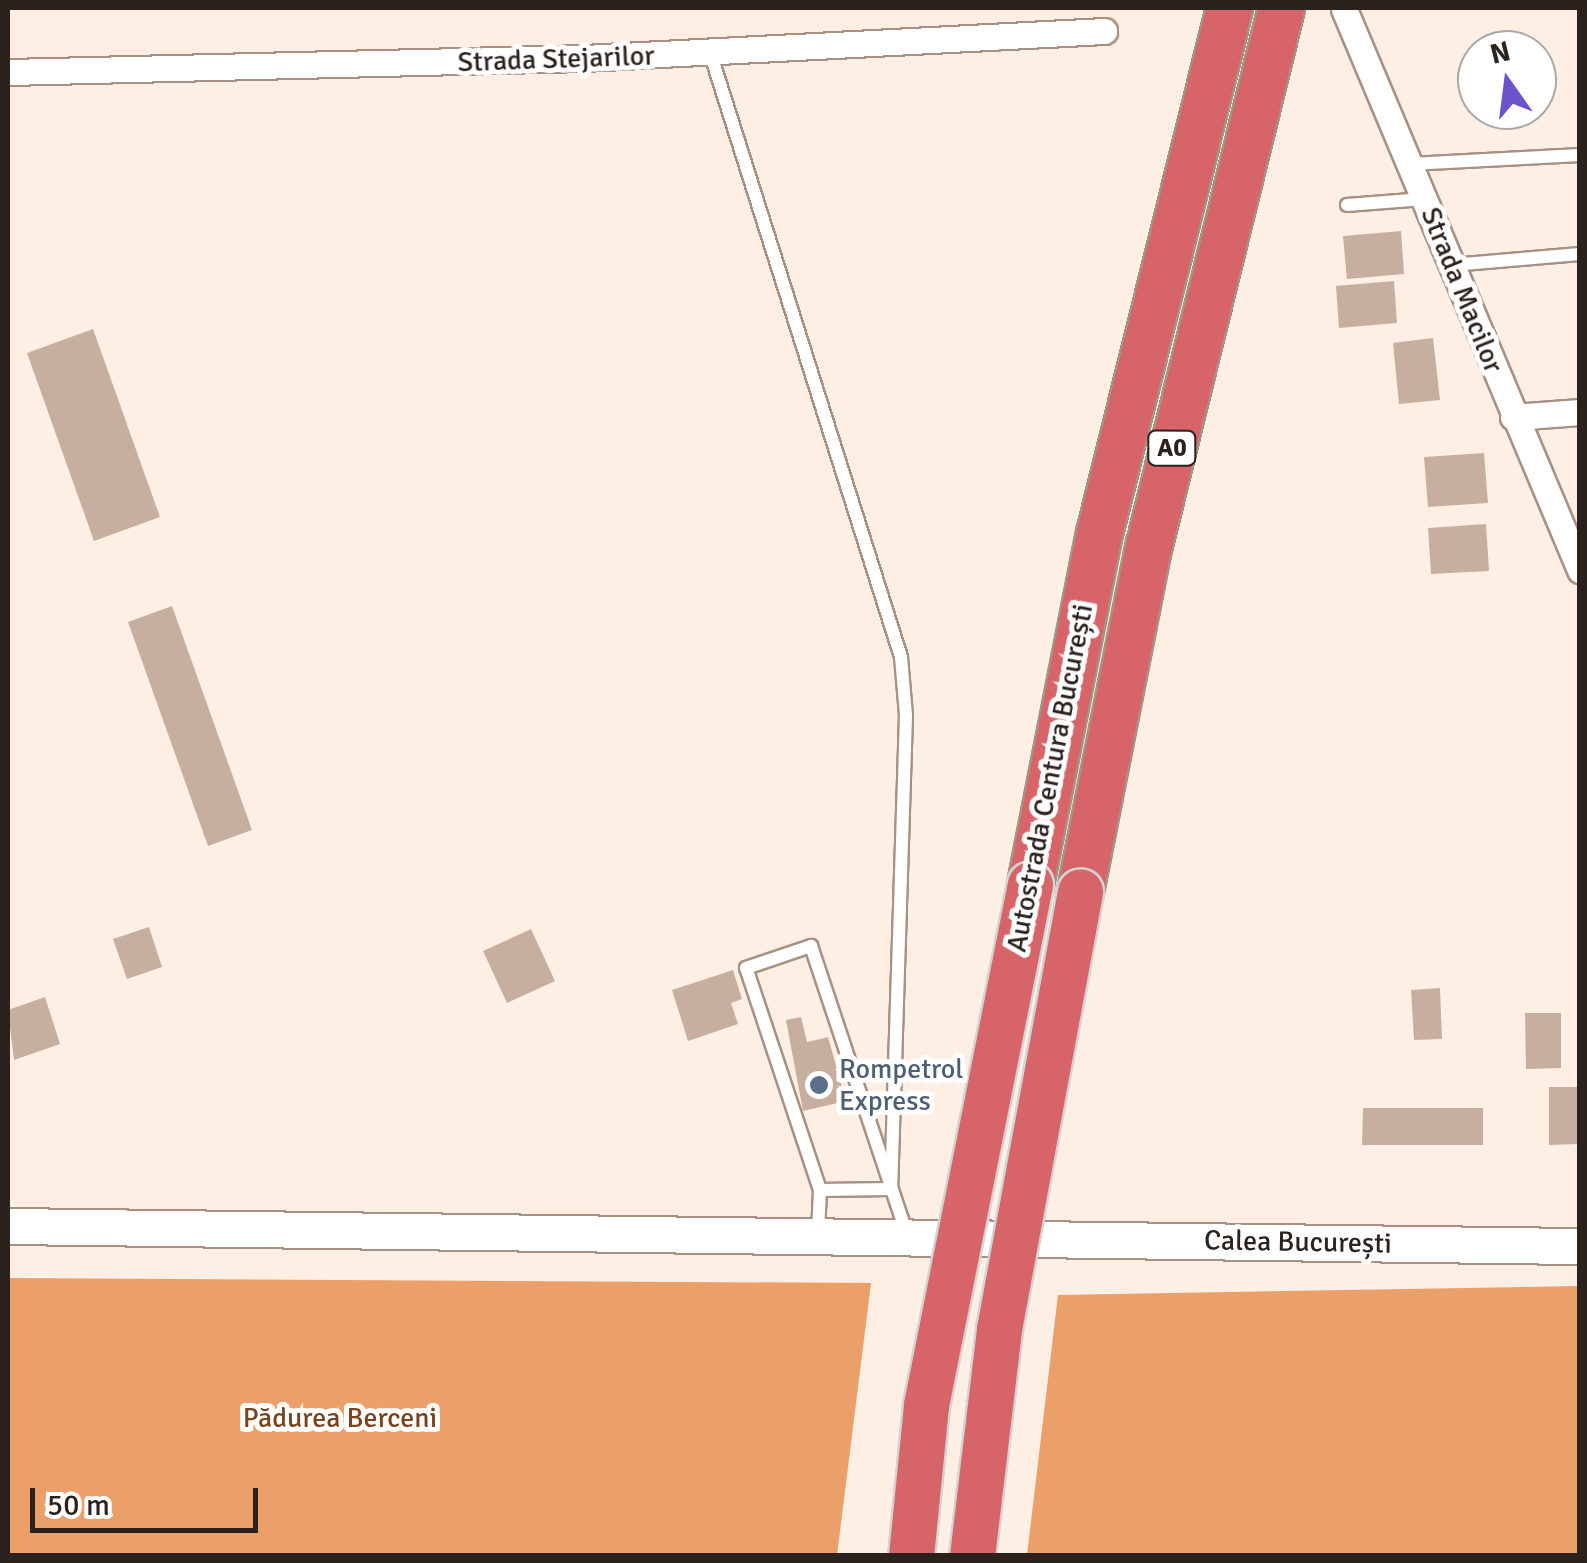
<!DOCTYPE html>
<meta charset="utf-8">
<style>
body{margin:0}
#map{position:relative;width:1587px;height:1563px;overflow:hidden;background:#feefe5;font-family:Signika,sans-serif}
div>[style]{position:absolute}
[style*='--x']{left:calc(var(--x)*1px);top:calc(var(--y)*1px);width:calc(var(--w)*1px);rotate:calc(var(--a)*1deg)}
.forest>*{inset:0;background:#eb9f69}
.building>*{inset:0;background:#c7afa0}
.roads{filter:drop-shadow(2px 0 #a89183) drop-shadow(-2px 0 #a89183) drop-shadow(0 2px #a89183) drop-shadow(0 -2px #a89183)}
.service>*{height:12px;margin:-6px;padding:0 6px;transform-origin:6px;border-radius:6px;background:#fff}
.minor>*{height:25px;margin:-12.5px;padding:0 12.5px;transform-origin:12.5px;border-radius:12.5px;background:#fff}
.secondary>*{height:35px;margin:-17.5px;padding:0 17.5px;transform-origin:17.5px;border-radius:17.5px;background:#fff}
.motorway>*{height:45px;margin:-22.5px;padding:0 22.5px;transform-origin:22.5px;border-radius:22.5px;background:#d76468}
.bridges{filter:drop-shadow(2px 0 #d5d3d2) drop-shadow(-2px 0 #d5d3d2) drop-shadow(0 2px #d5d3d2) drop-shadow(0 -2px #d5d3d2)}
.motorway-bridge>*{height:45px;margin:-22.5px;padding:0 22.5px;transform-origin:22.5px;border-radius:22.5px;background:#d76468}
.dots>*{width:28px;height:28px;translate:-50% -50%;box-sizing:border-box;border:5px solid #fff;border-radius:50%}
span{translate:-50% -50%;white-space:nowrap;text-align:center;line-height:1.15;-webkit-text-stroke:10px #fff;paint-order:stroke}
.shield-label span{padding:2px 8px;background:#fff;border:2px solid;border-radius:8px;-webkit-text-stroke-width:0}
.shield-label{font-size:25px;color:#2b221d;font-weight:700}
.street-label{font-size:28px;color:#2b221d}
.service-label{font-size:28px;color:#4e5e75}
.left{translate:0 -50%;text-align:left}
.park-label{font-size:28px;color:#77441e}
.frame{position:absolute;inset:0;border:10px solid #2b221d;pointer-events:none}
.north{position:absolute;left:1457px;top:30px;width:100px;height:100px;box-sizing:border-box;background:#fff;border:2px solid #aaa7a5;border-radius:50%;rotate:346deg;font-size:28px;font-weight:700;line-height:40px;text-align:center;color:#2b221d}
.north::after{content:'';display:block;margin:auto;width:35px;height:45px;background:#6c53cc;clip-path:polygon(50% 0,100% 100%,50% 72%,0 100%)}
.scale{position:absolute;left:30px;top:1488px;width:228px;height:45px;box-sizing:border-box;border:5px solid #2b221d;border-top:0;padding-left:12px;font-size:30px;line-height:35px;white-space:nowrap;color:#2b221d;-webkit-text-stroke:8px #fff;paint-order:stroke}
</style>
<div id="map">
<div class="forest">
<div style="clip-path:polygon(8px 1278px,871px 1283px,837px 1555px,8px 1555px)"></div>
<div style="clip-path:polygon(1579px 1286px,1579px 1555px,1027px 1555px,1058px 1295px)"></div>
</div>
<div class="building">
<div style="clip-path:polygon(1401px 231px,1404px 274px,1347px 279px,1343px 236px)"></div>
<div style="clip-path:polygon(1394px 281px,1397px 323px,1339px 328px,1336px 286px)"></div>
<div style="clip-path:polygon(93px 329px,160px 517px,94px 541px,27px 353px)"></div>
<div style="clip-path:polygon(1433px 338px,1440px 400px,1399px 404px,1393px 343px)"></div>
<div style="clip-path:polygon(1484px 453px,1488px 503px,1428px 507px,1424px 457px)"></div>
<div style="clip-path:polygon(1486px 524px,1489px 571px,1431px 574px,1428px 528px)"></div>
<div style="clip-path:polygon(172px 606px,252px 830px,208px 846px,128px 622px)"></div>
<div style="clip-path:polygon(149px 927px,162px 967px,127px 979px,113px 939px)"></div>
<div style="clip-path:polygon(531px 929px,555px 981px,507px 1003px,483px 951px)"></div>
<div style="clip-path:polygon(733px 970px,742px 999px,731px 1003px,738px 1024px,688px 1041px,672px 990px)"></div>
<div style="clip-path:polygon(1440px 988px,1442px 1039px,1414px 1040px,1411px 990px)"></div>
<div style="clip-path:polygon(45px 997px,60px 1044px,14px 1060px,8px 1010px)"></div>
<div style="clip-path:polygon(1525px 1013px,1561px 1013px,1561px 1068px,1526px 1069px)"></div>
<div style="clip-path:polygon(801px 1017px,807px 1042px,828px 1037px,846px 1101px,803px 1111px,786px 1020px)"></div>
<div style="clip-path:polygon(1549px 1087px,1579px 1087px,1579px 1144px,1549px 1145px)"></div>
<div style="clip-path:polygon(1363px 1108px,1483px 1108px,1483px 1145px,1362px 1145px)"></div>
</div>
<div class="roads">
<div class="service">
<div style="--x:710;--y:52;--w:634;--a:72.48"></div>
<div style="--x:901;--y:657;--w:58;--a:85.1"></div>
<div style="--x:906;--y:715;--w:474;--a:91.8"></div>
<div style="--x:891;--y:1189;--w:71;--a:179.2"></div>
<div style="--x:820;--y:1190;--w:43;--a:92.7"></div>
<div style="--x:1410;--y:164;--w:170;--a:-3"></div>
<div style="--x:1347;--y:205;--w:77;--a:-4.5"></div>
<div style="--x:1452;--y:265;--w:128;--a:-4.9"></div>
<div style="--x:820;--y:1190;--w:234;--a:-108.4"></div>
<div style="--x:746;--y:968;--w:69;--a:-18.7"></div>
<div style="--x:811;--y:946;--w:304;--a:71.6"></div>
</div>
<div class="minor">
<div style="--x:1344;--y:9;--w:609;--a:67.18"></div>
<div style="--x:8;--y:72;--w:576;--a:-1.39"></div>
<div style="--x:584;--y:58;--w:521;--a:-2.97"></div>
<div style="--x:1513;--y:417;--w:67;--a:-4.3"></div>
</div>
<div class="secondary">
<div style="--x:8;--y:1226;--w:1572;--a:0.73"></div>
</div>
<div class="motorway">
<div style="--x:1030;--y:884;--w:358;--a:-78.9"></div>
<div style="--x:1099;--y:533;--w:541;--a:-76.09"></div>
<div style="--x:1080;--y:891;--w:354;--a:-78.8"></div>
<div style="--x:1149;--y:544;--w:552;--a:-76.17"></div>
</div>
</div>
<div class="bridges">
<div class="motorway-bridge">
<div style="--x:911;--y:1556;--w:152;--a:-84.3"></div>
<div style="--x:926;--y:1405;--w:531;--a:-78.71"></div>
<div style="--x:972;--y:1556;--w:229;--a:-83.2"></div>
<div style="--x:999;--y:1329;--w:445;--a:-79.5"></div>
</div>
</div>
<div class="dots">
<div style="left:819px;top:1085px;background:#5c6f8a"></div>
</div>
<div class="shield-label">
<span style="left:1172px;top:448px">A0</span>
</div>
<div class="street-label">
<span style="left:556px;top:59px;rotate:-2deg">Strada Stejarilor</span>
<span style="left:1462px;top:290px;rotate:68deg">Strada Macilor</span>
<span style="left:1050px;top:778px;rotate:-79deg">Autostrada Centura București</span>
<span style="left:1298px;top:1242px;rotate:1deg">Calea București</span>
</div>
<div class="service-label">
<span class="left" style="left:839px;top:1085px">Rompetrol<br>Express</span>
</div>
<div class="park-label">
<span style="left:340px;top:1418px">Pădurea Berceni</span>
</div>
<div class="frame"></div>
<div class="north">N</div>
<div class="scale">50 m</div>
</div>
